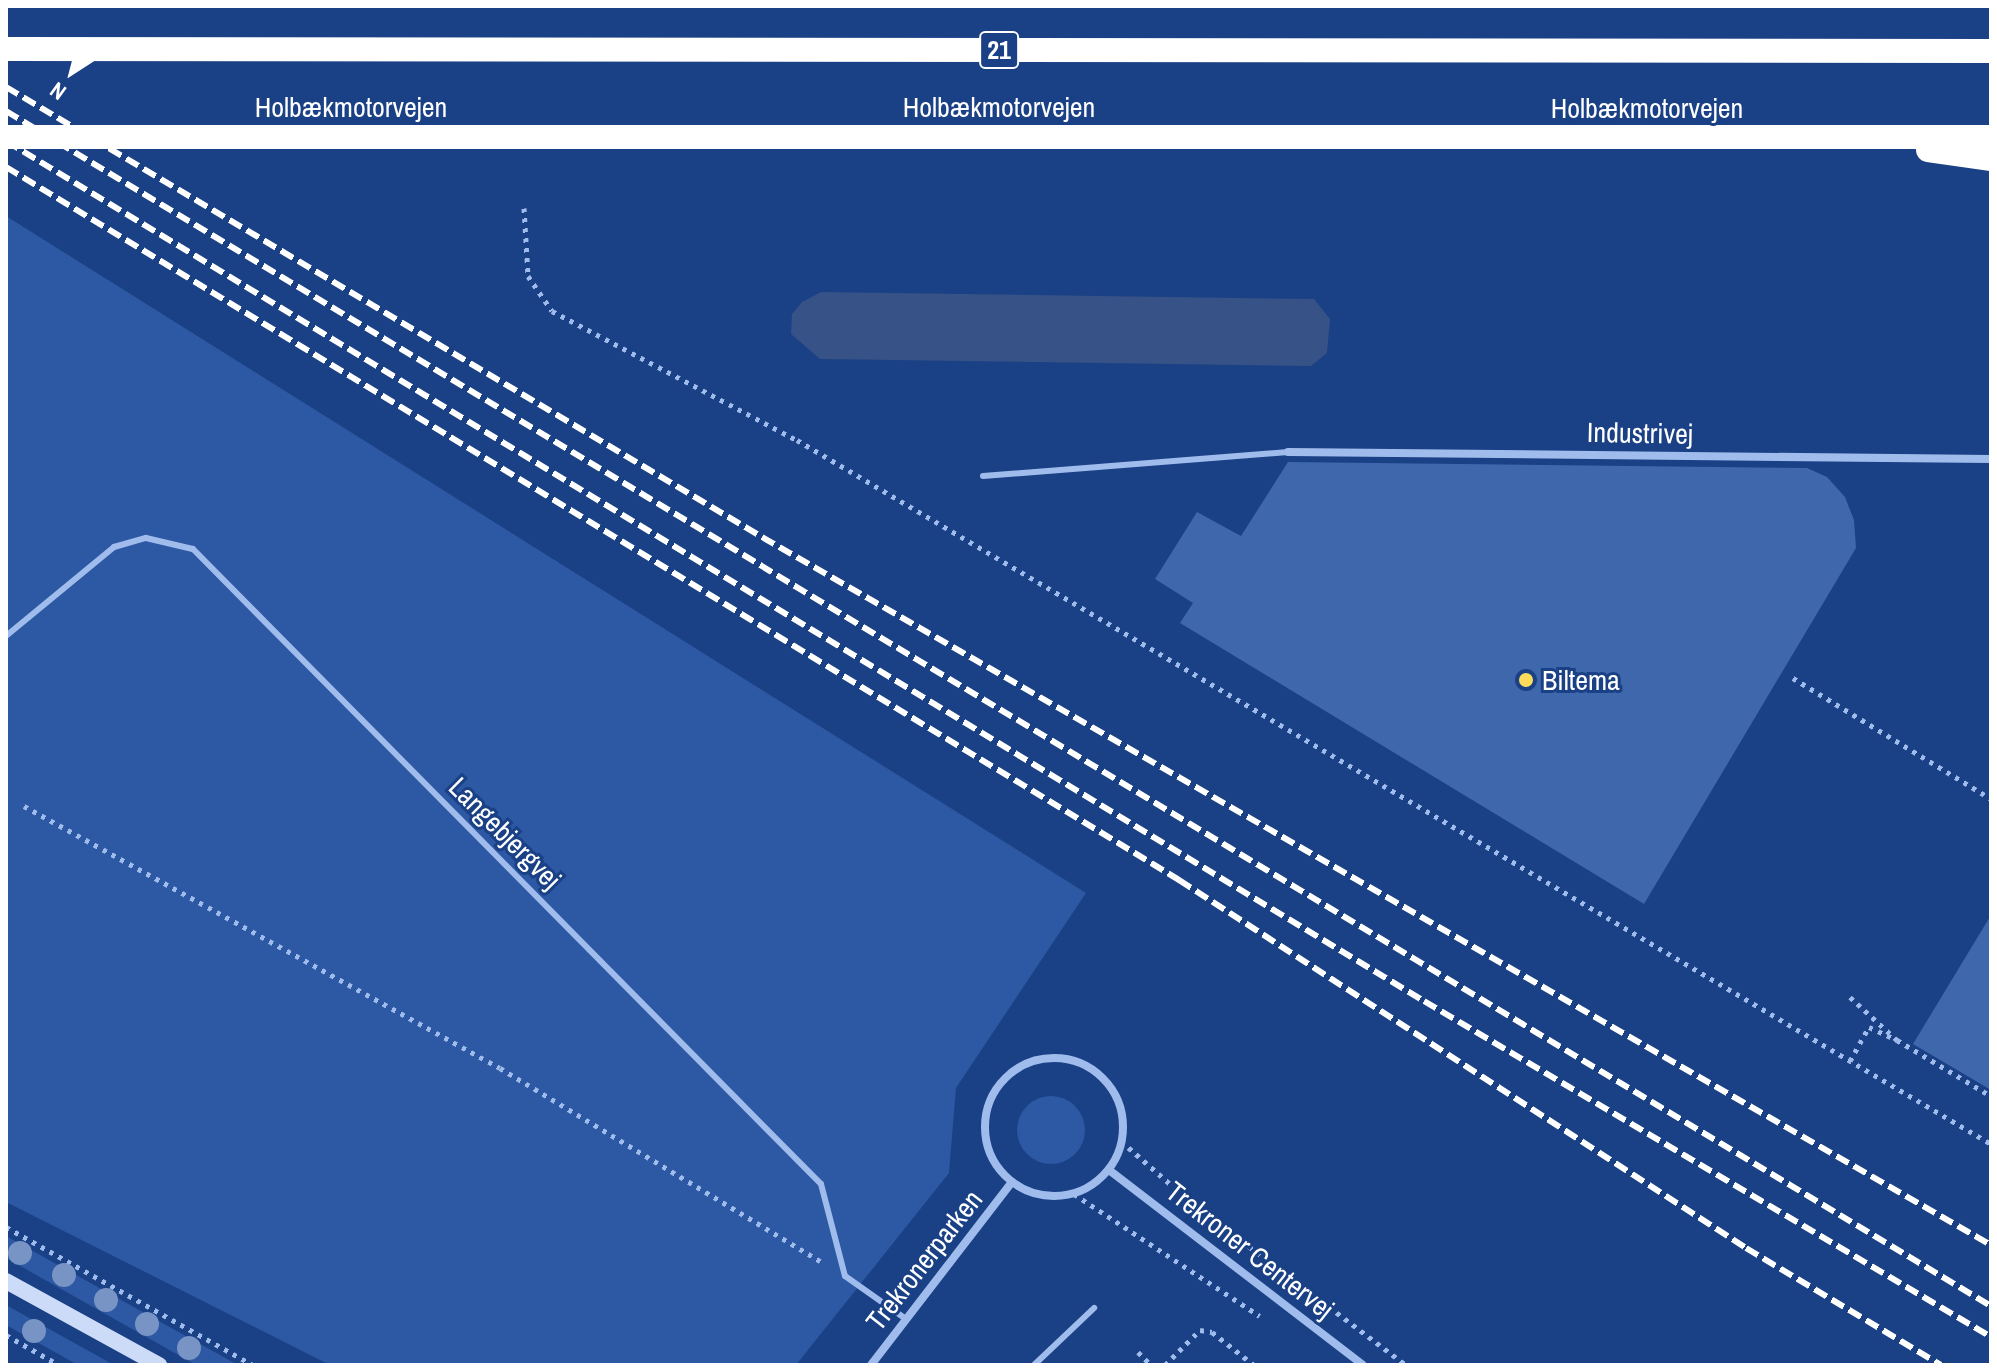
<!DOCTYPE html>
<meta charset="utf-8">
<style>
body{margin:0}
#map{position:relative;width:1997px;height:1371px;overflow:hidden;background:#1a4085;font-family:"Archivo Narrow",sans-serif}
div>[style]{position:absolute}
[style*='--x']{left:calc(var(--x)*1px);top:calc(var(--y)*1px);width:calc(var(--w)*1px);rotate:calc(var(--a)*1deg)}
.green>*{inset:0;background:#2d58a3}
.round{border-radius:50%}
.water>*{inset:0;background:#365286}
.building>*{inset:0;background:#3e67ac}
.path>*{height:5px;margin-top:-2.5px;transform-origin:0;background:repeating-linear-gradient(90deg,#a0bcec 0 4px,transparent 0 10px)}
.lane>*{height:6px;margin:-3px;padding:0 3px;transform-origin:3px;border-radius:3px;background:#a0bcec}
.street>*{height:8px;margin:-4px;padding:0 4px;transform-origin:4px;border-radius:4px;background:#a0bcec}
.street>.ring{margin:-4px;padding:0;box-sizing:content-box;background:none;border:8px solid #a0bcec;border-radius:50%}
.secondary>*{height:16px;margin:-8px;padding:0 8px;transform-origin:8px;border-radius:8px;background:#ccdcf8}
.highway>*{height:24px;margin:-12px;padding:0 12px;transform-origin:12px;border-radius:12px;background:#fff}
.rail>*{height:6px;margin-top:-3px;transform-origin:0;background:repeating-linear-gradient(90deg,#fff 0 14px,transparent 0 20px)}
.trees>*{width:24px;height:24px;margin:-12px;border-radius:50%;background:#7894c5}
.dots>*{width:22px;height:22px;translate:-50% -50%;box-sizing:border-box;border:4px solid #1a4085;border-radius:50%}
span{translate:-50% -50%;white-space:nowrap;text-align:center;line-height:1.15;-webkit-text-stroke:6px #1a4085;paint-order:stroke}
.shield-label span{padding:2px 6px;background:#1a4085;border:2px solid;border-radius:6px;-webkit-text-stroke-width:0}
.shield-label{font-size:26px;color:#fff;font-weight:700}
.street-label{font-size:28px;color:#fff}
.poi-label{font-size:28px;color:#fff}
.left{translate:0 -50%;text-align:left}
.frame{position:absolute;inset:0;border:8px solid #fff;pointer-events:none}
.north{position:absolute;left:32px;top:32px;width:80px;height:80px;-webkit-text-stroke:6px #1a4085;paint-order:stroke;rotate:216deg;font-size:22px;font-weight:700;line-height:32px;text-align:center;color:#fff}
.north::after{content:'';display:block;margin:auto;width:28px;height:36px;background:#fff;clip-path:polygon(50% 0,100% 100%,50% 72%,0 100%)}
</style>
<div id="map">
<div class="green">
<div style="clip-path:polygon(6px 216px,1086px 893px,956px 1088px,949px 1173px,796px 1365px,330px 1365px,6px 1202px)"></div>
<div class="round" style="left:1017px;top:1096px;width:68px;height:68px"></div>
<div style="clip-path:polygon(6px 1236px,238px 1365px,196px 1365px,6px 1258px)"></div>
<div style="clip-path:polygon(6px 1305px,114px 1365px,78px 1365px,6px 1325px)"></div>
</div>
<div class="water">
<div style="clip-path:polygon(821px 292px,1314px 299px,1330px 319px,1327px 353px,1311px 366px,820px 359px,791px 334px,792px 314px,802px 302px)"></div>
</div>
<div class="building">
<div style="clip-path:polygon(1288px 462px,1807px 468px,1827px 477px,1845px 497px,1854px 520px,1856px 548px,1644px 904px,1180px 623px,1193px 603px,1155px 579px,1197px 512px,1241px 536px)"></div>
<div style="clip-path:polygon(1991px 915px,1991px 1090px,1913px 1044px)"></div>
</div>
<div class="path">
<div style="--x:524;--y:208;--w:68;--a:86.6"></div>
<div style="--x:528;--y:276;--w:42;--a:55.6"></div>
<div style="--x:552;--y:311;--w:277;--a:27.8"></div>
<div style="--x:797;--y:440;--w:1386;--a:30.52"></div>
<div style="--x:1793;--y:678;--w:232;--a:31.4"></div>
<div style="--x:24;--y:806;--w:543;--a:28.83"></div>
<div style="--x:500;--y:1068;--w:374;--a:31.1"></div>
<div style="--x:1850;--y:997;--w:64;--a:42.5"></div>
<div style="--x:1897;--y:1040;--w:109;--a:30.8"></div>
<div style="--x:1850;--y:1061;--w:39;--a:-61"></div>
<div style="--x:1869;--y:1027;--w:31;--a:25"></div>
<div style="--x:1121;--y:1141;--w:96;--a:41.2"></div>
<div style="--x:1193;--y:1204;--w:267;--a:37.1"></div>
<div style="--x:1074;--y:1194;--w:222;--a:33.3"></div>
<div style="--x:6;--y:1227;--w:283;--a:29.2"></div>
<div style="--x:6;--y:1335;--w:61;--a:29.5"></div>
<div style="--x:1138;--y:1352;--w:18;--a:45"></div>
<div style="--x:1165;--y:1365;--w:49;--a:-45"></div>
<div style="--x:1200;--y:1330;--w:12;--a:9"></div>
<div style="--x:1212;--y:1332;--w:53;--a:38.2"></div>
</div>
<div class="lane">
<div style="--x:983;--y:476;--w:306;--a:-4.5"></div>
<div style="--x:6;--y:636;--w:140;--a:-39.5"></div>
<div style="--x:114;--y:547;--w:33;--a:-16"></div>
<div style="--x:146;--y:538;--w:48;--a:13.2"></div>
<div style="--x:193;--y:549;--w:893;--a:45.32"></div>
<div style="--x:821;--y:1184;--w:95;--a:75.4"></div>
<div style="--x:845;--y:1276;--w:75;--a:35.2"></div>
<div style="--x:1034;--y:1365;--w:83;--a:-43.5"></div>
</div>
<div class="street">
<div style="--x:1288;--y:452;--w:703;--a:0.57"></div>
<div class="ring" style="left:985px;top:1058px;width:130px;height:130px"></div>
<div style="--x:1109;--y:1170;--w:320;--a:37.5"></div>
<div style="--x:871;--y:1365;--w:231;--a:-52.4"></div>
</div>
<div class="secondary">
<div style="--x:6;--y:1281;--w:175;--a:28.8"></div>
</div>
<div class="highway">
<div style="--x:6;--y:49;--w:1985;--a:0.06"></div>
<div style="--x:6;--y:137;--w:1985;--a:0"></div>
<div style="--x:1928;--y:150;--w:64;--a:8.1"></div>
</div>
<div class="rail">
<div style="--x:6;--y:87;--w:880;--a:30.76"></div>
<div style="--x:762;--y:537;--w:1418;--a:29.95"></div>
<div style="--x:6;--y:111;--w:2317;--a:31.05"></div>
<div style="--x:6;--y:141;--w:1658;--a:31.24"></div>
<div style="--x:1424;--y:1001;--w:659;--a:30.65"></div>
<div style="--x:6;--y:167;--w:1373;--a:31.29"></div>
<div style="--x:1179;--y:880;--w:676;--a:32.98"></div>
<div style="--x:1746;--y:1248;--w:227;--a:31"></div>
</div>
<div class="trees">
<div style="left:20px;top:1253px"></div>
<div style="left:64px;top:1275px"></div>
<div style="left:106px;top:1300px"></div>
<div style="left:147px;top:1324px"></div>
<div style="left:34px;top:1331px"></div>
<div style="left:189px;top:1348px"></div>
</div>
<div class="dots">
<div style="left:1526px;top:680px;background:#fedc5b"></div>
</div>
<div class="shield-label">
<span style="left:999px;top:50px">21</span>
</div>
<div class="street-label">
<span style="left:351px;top:107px">Holbækmotorvejen</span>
<span style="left:999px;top:107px">Holbækmotorvejen</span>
<span style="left:1647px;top:108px">Holbækmotorvejen</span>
<span style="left:1640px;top:433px;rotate:1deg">Industrivej</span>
<span style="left:505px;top:833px;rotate:45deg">Langebjergvej</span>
<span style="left:1250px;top:1250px;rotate:38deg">Trekroner Centervej</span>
<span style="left:924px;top:1260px;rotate:-52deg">Trekronerparken</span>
</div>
<div class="poi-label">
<span class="left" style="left:1542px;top:680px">Biltema</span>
</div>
<div class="frame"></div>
<div class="north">N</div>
</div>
